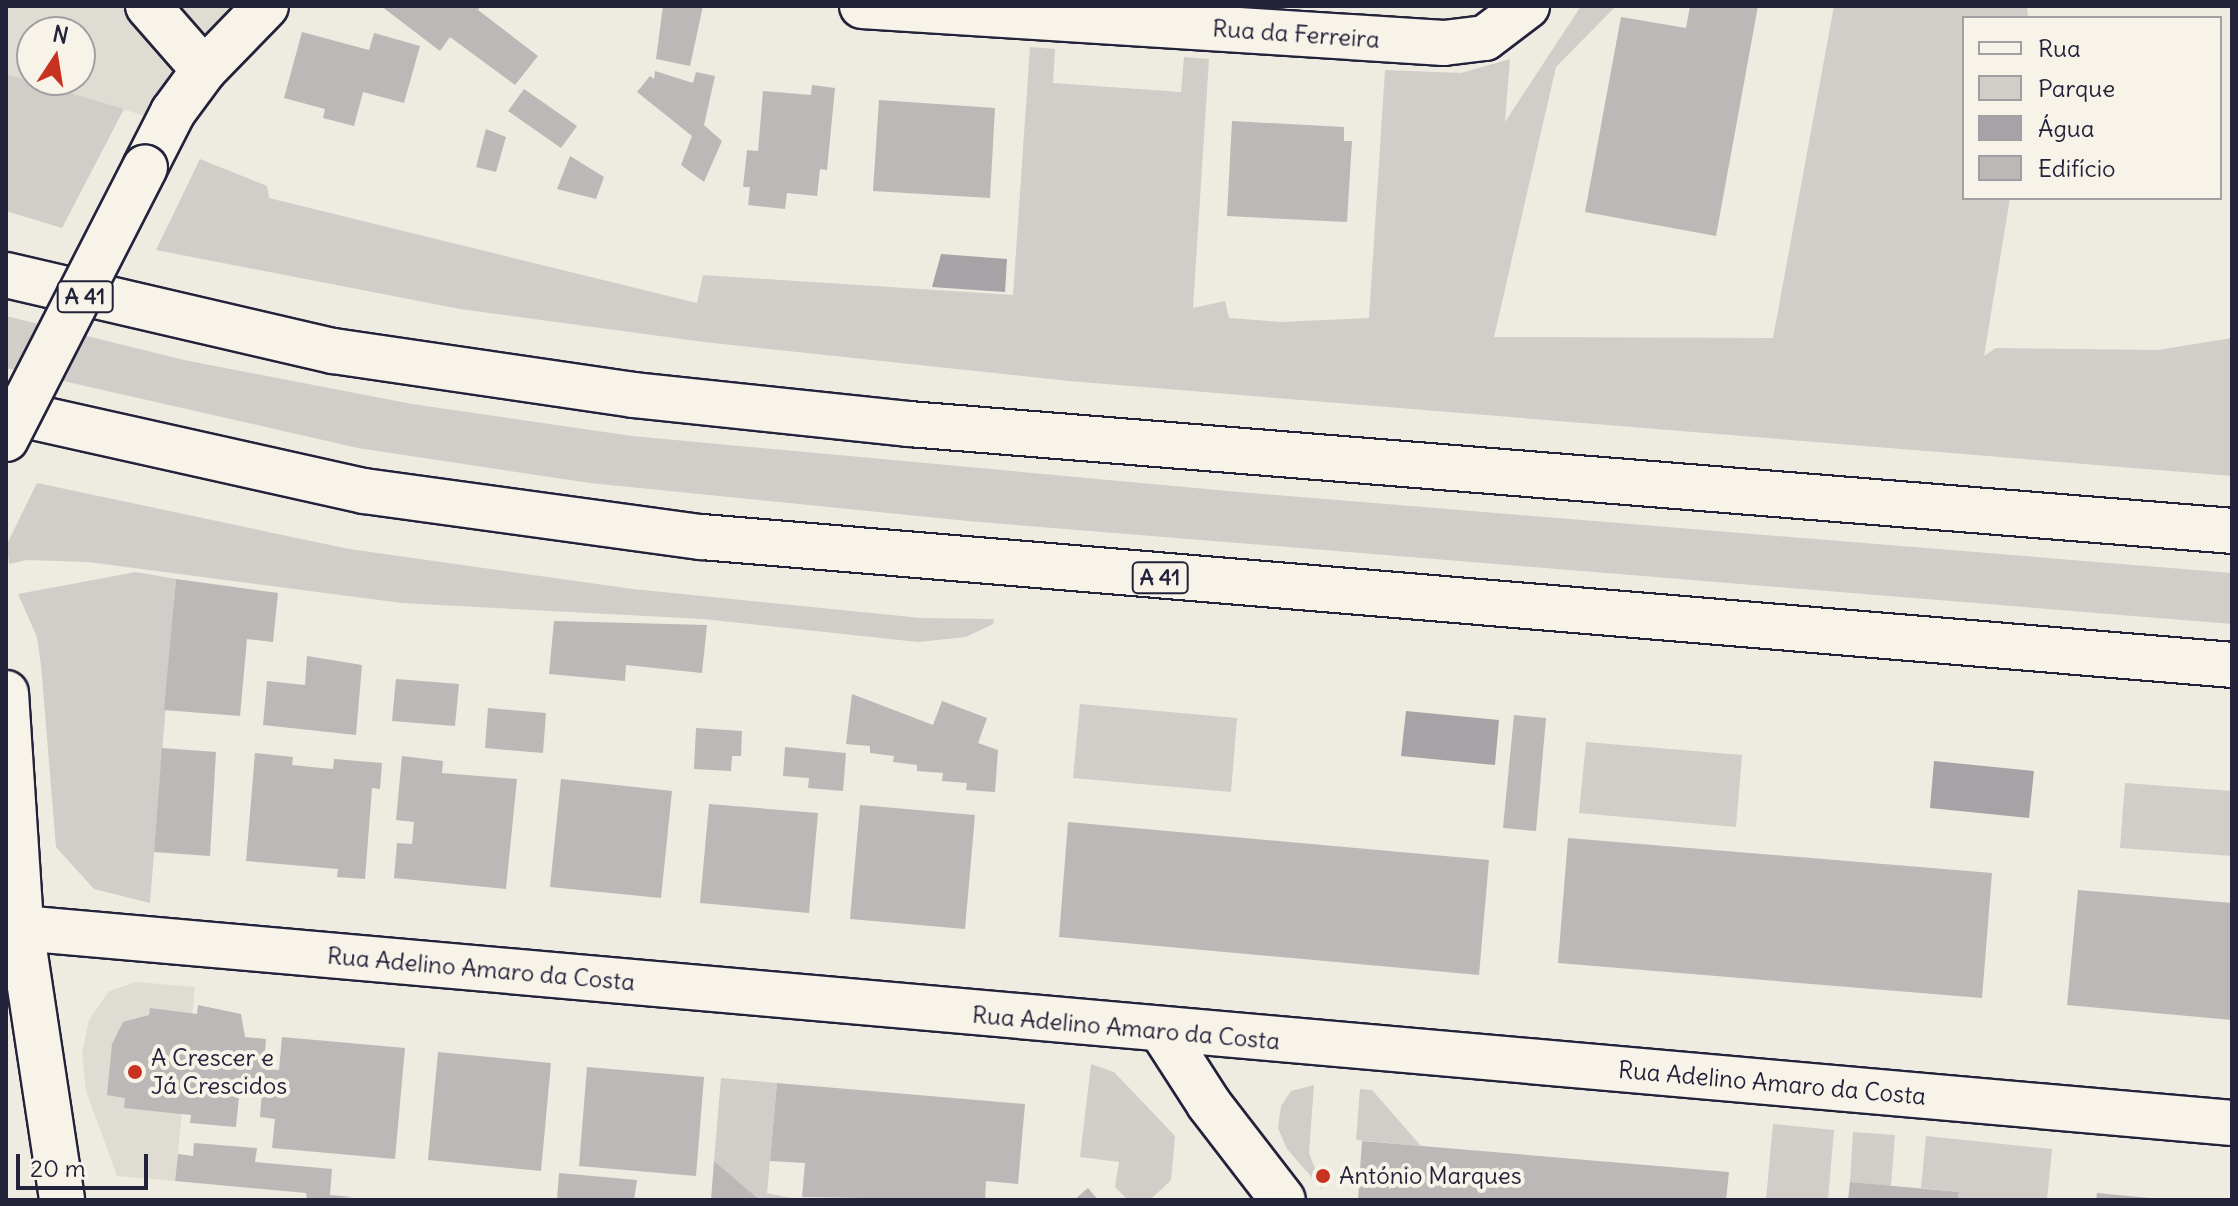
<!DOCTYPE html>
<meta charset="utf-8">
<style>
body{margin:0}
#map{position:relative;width:2238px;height:1206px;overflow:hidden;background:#eeebe1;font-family:Delius,sans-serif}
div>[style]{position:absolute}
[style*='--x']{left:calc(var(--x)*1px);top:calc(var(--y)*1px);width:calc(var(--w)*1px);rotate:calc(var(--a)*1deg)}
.built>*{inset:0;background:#dfdcd4}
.green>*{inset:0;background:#d1cdc9}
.water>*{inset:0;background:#a6a3a6}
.building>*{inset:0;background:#bbb8b7}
.roads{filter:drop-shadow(2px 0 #22223b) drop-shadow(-2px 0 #22223b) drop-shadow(0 2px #22223b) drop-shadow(0 -2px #22223b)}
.minor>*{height:44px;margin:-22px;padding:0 22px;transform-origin:22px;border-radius:22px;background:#f7f3e8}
.highway>*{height:44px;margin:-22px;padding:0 22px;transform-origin:22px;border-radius:22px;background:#f7f3e8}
.bridges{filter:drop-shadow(2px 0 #22223b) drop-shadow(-2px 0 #22223b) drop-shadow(0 2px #22223b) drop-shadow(0 -2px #22223b)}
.minor-bridge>*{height:44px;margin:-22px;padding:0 22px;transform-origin:22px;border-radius:22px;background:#f7f3e8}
.dots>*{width:22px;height:22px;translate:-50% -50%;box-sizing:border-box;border:4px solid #f7f3e8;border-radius:50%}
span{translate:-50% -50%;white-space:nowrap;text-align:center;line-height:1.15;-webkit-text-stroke:8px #f7f3e8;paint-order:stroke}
.shield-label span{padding:2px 6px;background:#f7f3e8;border:2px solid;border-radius:6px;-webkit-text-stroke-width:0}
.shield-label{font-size:22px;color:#22223b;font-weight:700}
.street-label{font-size:24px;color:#22223b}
.poi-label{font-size:24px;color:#22223b}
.left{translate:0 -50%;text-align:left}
.frame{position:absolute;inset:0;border:8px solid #22223b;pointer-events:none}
.legend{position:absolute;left:1962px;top:16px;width:260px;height:184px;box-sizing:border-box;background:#f7f3e8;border:2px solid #a29fa3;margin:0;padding:10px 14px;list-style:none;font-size:24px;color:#22223b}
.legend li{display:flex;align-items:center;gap:16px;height:40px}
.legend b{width:40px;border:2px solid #a29fa3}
.north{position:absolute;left:16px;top:16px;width:80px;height:80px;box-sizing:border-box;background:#f7f3e8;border:2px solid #a29fa3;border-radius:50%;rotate:12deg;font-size:22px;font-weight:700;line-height:32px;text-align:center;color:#22223b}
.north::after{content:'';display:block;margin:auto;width:28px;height:36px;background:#c8321e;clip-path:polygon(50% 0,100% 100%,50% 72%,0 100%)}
.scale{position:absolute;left:16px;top:1154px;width:132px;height:36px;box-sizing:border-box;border:4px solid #22223b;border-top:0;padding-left:10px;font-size:24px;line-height:28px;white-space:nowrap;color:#22223b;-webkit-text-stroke:6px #f7f3e8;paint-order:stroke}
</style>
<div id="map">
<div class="built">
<div style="clip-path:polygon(evenodd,6px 6px,257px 6px,162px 121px,6px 74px,6px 6px,32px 32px,80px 32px,80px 80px,32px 80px,32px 32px)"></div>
<div style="clip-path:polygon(136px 982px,195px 987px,175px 1181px,117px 1176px,86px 1091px,82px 1053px,89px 1020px,109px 991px)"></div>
</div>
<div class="green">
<div style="clip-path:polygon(1581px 6px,1616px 6px,1556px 67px,1494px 337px,1773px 338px,1834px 6px,2027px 6px,2028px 18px,1964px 18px,1964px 198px,2010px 198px,1984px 356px,1996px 348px,2158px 350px,2232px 338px,2232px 476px,1069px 381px,704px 342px,460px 309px,156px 250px,200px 159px,267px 186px,269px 198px,697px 303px,703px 275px,1013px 295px,1030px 47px,1055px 49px,1053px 83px,1181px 92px,1184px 57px,1209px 59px,1193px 308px,1225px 301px,1229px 318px,1281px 322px,1369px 318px,1385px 70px,1461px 73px,1510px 59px,1505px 122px)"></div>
<div style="clip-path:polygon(6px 74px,124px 109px,62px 228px,6px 211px)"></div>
<div style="clip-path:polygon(6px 316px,184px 360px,412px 404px,632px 436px,1239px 492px,2232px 573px,2232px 624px,968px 521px,590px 483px,358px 448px,6px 368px)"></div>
<div style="clip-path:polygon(37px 483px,349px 549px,633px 589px,921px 618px,994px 619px,993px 624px,966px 637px,918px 642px,703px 619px,402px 603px,88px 562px,27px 560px,9px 564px,7px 544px)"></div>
<div style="clip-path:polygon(136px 572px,176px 579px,150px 903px,94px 889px,56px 847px,41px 665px,37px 637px,18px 594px)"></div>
<div style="clip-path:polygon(1080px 704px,1237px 718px,1231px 792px,1073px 778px)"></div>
<div style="clip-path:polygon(1586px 742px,1742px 755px,1736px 827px,1579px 813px)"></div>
<div style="clip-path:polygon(2125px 783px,2232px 791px,2232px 856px,2120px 848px)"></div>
<div style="clip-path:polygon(1091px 1064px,1114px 1072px,1175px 1136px,1171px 1180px,1150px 1200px,1128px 1200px,1115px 1187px,1119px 1162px,1080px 1157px)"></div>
<div style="clip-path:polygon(721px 1078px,777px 1083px,767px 1193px,801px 1200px,760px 1200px,714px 1161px)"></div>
<div style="clip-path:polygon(1314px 1085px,1309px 1153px,1323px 1190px,1287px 1149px,1278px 1128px,1281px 1106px,1291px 1091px)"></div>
<div style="clip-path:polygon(1360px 1089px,1372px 1090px,1421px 1146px,1356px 1140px)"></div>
<div style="clip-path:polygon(1773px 1124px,1834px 1130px,1828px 1200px,1766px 1200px)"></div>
<div style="clip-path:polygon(1853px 1132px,1895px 1135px,1891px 1186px,1850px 1182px)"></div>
<div style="clip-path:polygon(1926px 1136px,2052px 1149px,2047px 1200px,1958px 1200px,1959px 1192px,1921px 1188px)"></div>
</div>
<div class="water">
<div style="clip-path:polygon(941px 254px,1007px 259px,1005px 292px,932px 287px)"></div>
<div style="clip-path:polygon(1406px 711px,1499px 720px,1495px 765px,1401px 756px)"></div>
<div style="clip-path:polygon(1934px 761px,2034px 771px,2029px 818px,1930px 808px)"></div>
</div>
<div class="building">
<div style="clip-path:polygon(381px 6px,481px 6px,478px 10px,538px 56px,515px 85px,450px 37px,440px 51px)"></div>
<div style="clip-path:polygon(663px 6px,703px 6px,690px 66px,656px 59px)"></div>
<div style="clip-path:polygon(1690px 6px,1758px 6px,1716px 236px,1585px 212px,1621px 17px,1686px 28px)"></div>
<div style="clip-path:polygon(302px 32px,369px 50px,374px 33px,420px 46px,404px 103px,363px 92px,354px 126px,323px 118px,325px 109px,284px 98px)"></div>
<div style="clip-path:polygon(655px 71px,693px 83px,696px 72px,715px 76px,704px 125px,722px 141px,704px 182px,681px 165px,692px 136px,637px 92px,650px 76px,654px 79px)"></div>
<div style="clip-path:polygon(812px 85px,835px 88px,827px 170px,820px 169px,817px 196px,787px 193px,785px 209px,748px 205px,750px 187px,743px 187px,747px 150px,758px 151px,763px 91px,811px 95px)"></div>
<div style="clip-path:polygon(524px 89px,577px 126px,561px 148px,508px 111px)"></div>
<div style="clip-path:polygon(879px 100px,995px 108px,990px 198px,873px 191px)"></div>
<div style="clip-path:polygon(1232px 121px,1344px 127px,1344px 141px,1352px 141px,1347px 222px,1227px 216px)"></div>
<div style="clip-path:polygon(486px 129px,506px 137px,496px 172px,476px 167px)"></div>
<div style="clip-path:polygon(570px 156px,604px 177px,596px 199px,557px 189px)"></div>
<div style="clip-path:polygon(176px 579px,278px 593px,273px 642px,247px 639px,240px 716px,164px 710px)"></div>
<div style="clip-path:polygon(554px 621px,707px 625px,702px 673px,626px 665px,625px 681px,549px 674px)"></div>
<div style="clip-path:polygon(307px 656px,362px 665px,356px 735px,263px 725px,267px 681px,305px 685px)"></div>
<div style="clip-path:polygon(396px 679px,459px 684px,455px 726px,392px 721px)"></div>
<div style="clip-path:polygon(852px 694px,933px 725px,942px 701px,987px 718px,978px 743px,998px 750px,995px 792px,966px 790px,967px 783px,942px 781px,943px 773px,917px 771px,917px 765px,893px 762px,894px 756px,870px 753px,870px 746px,846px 744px)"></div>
<div style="clip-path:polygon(488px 708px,546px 713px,543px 753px,485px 748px)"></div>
<div style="clip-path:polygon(1514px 715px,1546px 718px,1536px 831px,1503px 828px)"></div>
<div style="clip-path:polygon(696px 728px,742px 731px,741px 756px,732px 756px,731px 771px,694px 769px)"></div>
<div style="clip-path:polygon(785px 747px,846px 753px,843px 791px,808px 788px,809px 778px,783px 776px)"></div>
<div style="clip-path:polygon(162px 748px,216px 752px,210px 856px,154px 852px)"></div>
<div style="clip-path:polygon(255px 753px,293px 757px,292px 765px,312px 767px,333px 769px,334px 759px,382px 763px,380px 789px,372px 788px,365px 879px,337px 877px,338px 869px,246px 861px)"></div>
<div style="clip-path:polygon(402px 756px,443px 761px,442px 773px,517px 779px,506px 889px,394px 878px,397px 843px,412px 844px,414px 822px,396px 820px)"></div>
<div style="clip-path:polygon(561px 779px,672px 791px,661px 898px,550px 887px)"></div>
<div style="clip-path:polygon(709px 804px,818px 813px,809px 913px,700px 903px)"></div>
<div style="clip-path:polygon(860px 805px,975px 815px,965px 929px,850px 919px)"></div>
<div style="clip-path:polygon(1068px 822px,1489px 860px,1479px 975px,1059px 937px)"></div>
<div style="clip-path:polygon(1568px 838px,1992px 873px,1982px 998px,1558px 963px)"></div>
<div style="clip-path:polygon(2078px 890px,2232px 903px,2232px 1020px,2067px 1005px)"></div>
<div style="clip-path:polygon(198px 1005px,241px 1014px,245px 1037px,266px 1039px,264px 1069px,279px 1070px,282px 1037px,405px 1048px,395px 1159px,272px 1148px,275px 1119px,260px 1117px,263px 1079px,241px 1077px,236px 1127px,190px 1123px,191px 1115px,124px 1108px,125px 1098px,107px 1095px,112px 1044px,123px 1022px,149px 1015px,150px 1008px,197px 1014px)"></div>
<div style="clip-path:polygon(438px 1052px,551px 1063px,541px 1171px,428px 1160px)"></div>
<div style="clip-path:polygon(587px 1067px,704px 1077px,696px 1176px,579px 1166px)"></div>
<div style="clip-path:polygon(777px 1083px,1025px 1104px,1018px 1184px,986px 1181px,985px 1200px,802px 1197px,805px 1163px,770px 1161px)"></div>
<div style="clip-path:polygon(1362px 1141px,1729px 1172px,1726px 1200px,1358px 1200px)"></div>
<div style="clip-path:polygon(194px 1143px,257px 1148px,255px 1162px,332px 1169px,330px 1195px,353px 1197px,307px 1200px,306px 1193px,175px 1181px,178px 1154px,193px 1156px)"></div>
<div style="clip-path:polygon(714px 1161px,760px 1200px,711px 1200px)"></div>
<div style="clip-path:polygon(559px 1173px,637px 1180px,634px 1200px,557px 1200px)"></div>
<div style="clip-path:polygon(1850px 1182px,1959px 1192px,1958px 1200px,1848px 1200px)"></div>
<div style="clip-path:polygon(1088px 1188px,1098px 1200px,1074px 1200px)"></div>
<div style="clip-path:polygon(2097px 1193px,2150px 1198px,2150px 1200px,2096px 1200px)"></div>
</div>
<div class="roads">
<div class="minor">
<div style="--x:148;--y:6;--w:85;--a:48.8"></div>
<div style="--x:862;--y:6;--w:583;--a:3.64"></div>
<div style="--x:1444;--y:43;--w:41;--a:-7"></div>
<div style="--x:1485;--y:38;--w:53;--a:-37.3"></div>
<div style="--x:145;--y:167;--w:62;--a:-63"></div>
<div style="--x:173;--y:112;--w:52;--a:-53.6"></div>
<div style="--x:204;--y:70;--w:89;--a:-45.9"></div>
<div style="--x:6;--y:693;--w:235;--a:86.3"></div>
<div style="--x:21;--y:928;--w:275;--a:81.4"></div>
<div style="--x:21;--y:928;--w:2220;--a:5.04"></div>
<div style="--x:1162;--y:1031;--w:87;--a:57.2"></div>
<div style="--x:1209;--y:1104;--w:121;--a:52.4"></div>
</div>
<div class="highway">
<div style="--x:6;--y:275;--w:336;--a:13.1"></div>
<div style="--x:333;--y:351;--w:303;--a:8.3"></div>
<div style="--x:633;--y:395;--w:278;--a:6"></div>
<div style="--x:909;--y:424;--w:1327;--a:4.62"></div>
<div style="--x:6;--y:411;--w:367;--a:12.6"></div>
<div style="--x:364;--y:491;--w:341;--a:7.8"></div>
<div style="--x:702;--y:537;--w:1535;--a:4.78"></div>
</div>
</div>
<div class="bridges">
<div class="minor-bridge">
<div style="--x:6;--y:439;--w:305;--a:-62.9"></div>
</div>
</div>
<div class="dots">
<div style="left:135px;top:1072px;background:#c8321e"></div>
<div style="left:1323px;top:1176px;background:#c8321e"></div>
</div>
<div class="shield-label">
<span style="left:85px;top:297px">A 41</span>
<span style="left:1160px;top:578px">A 41</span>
</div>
<div class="street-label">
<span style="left:1296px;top:34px;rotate:4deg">Rua da Ferreira</span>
<span style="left:481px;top:969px;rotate:5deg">Rua Adelino Amaro da Costa</span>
<span style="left:1126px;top:1028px;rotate:5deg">Rua Adelino Amaro da Costa</span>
<span style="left:1772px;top:1083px;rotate:5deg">Rua Adelino Amaro da Costa</span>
</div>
<div class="poi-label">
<span class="left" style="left:151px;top:1072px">A Crescer e<br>Já Crescidos</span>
<span class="left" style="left:1339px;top:1176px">António Marques</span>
</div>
<div class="frame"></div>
<ul class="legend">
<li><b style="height:10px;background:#f7f3e8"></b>Rua</li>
<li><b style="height:22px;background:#d1cdc9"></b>Parque</li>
<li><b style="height:22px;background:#a6a3a6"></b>Água</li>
<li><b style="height:22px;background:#bbb8b7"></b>Edifício</li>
</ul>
<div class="north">N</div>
<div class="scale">20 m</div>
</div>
